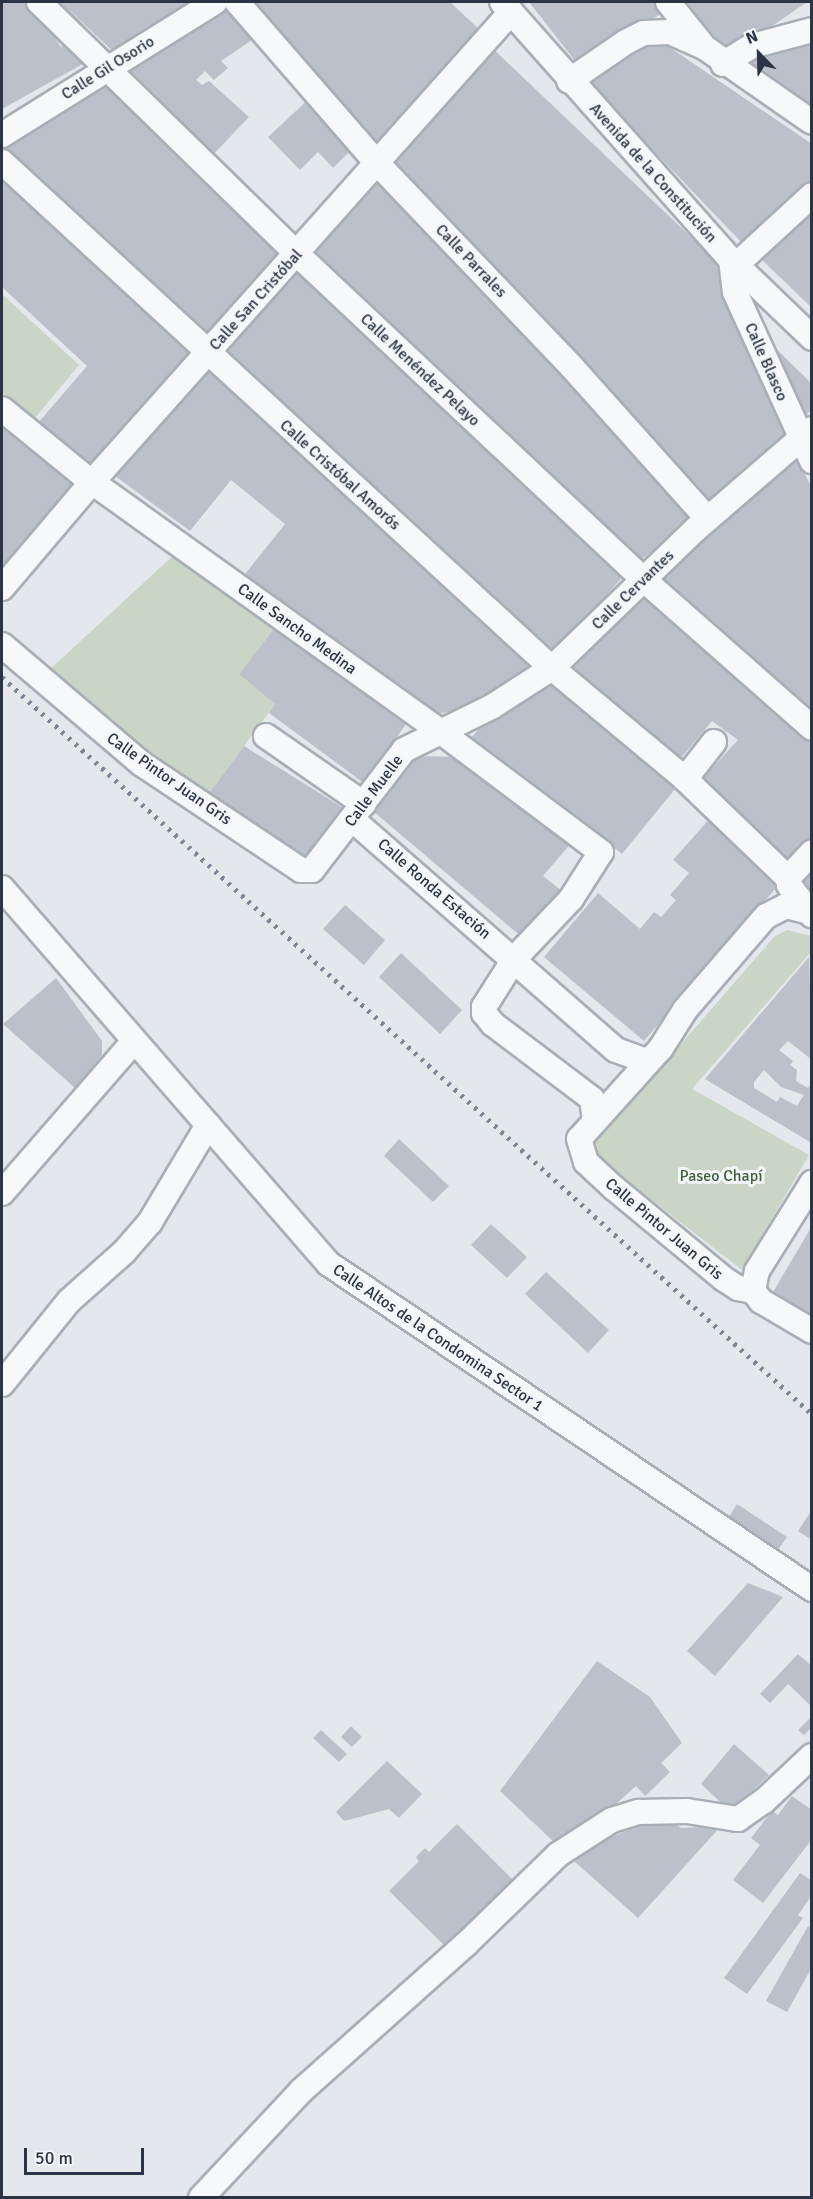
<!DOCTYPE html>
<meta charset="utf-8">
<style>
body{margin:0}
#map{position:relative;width:813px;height:2199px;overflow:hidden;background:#e4e7ec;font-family:Signika,sans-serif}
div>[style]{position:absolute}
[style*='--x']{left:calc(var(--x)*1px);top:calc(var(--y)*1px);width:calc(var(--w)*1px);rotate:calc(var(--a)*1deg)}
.green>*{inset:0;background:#c9d6c5}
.building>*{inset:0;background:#bbc0ca}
.roads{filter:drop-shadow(2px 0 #a9aeb7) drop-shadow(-2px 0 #a9aeb7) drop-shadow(0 2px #a9aeb7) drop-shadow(0 -2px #a9aeb7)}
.minor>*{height:24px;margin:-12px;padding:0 12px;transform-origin:12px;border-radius:12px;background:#f7f8fa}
.rail>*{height:4.5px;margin-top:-2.25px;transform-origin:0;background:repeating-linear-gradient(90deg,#7d8696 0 3px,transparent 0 9px)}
span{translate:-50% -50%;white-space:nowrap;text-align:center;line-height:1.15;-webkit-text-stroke:6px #f4f6f9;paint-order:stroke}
.street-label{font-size:16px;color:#2b3445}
.park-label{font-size:16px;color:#3f6138}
.frame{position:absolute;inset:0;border:3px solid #2b3445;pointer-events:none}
.north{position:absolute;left:729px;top:24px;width:60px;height:60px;-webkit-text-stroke:4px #f4f6f9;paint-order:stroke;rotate:337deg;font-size:16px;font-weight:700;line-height:24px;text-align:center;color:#2b3445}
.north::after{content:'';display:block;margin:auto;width:21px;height:27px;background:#2b3445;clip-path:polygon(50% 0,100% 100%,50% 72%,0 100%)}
.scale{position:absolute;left:24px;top:2148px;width:120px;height:27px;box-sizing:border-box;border:3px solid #2b3445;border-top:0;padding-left:8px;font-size:18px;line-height:21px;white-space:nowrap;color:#2b3445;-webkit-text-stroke:4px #f4f6f9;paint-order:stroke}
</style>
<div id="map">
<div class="green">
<div style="clip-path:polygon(2px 294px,79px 365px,35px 418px,2px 392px)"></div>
<div style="clip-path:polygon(176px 553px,277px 625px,239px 674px,275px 704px,208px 795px,135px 750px,47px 672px)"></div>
<div style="clip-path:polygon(787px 930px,811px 936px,811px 952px,692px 1089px,809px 1155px,742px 1270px,612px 1169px,598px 1157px,595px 1143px,774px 937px)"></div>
</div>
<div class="building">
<div style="clip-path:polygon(2px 2px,31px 2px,61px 47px,76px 40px,90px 60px,2px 109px)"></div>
<div style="clip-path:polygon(60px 2px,193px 2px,115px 53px)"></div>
<div style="clip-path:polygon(244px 2px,450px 2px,482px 32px,378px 150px)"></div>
<div style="clip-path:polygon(529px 2px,660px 2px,666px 10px,585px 65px,576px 62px)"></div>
<div style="clip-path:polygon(683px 2px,807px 2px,731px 54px)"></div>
<div style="clip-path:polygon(224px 6px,252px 40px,221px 61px,228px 68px,214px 80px,205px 71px,196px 80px,202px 85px,209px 81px,249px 117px,210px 158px,120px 69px)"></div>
<div style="clip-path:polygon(656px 38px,812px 144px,812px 181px,743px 244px,584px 78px)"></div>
<div style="clip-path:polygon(812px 43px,812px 105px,747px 65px,747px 59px)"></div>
<div style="clip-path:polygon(490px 46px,713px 258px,791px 434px,708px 509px,388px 162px)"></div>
<div style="clip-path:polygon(106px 83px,284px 253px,207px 342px,5px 149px)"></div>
<div style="clip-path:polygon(310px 98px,355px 146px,333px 168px,318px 152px,300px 170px,268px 137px)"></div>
<div style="clip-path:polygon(379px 168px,701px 514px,638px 562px,308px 251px)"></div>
<div style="clip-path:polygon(2px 176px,198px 356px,95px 467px,38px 423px,87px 366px,2px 287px)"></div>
<div style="clip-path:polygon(812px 203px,812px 308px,757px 255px)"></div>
<div style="clip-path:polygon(297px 267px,625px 574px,557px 651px,550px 654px,217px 353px)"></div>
<div style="clip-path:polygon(761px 334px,812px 384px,812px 409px,800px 421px)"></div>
<div style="clip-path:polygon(209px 366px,537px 663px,458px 711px,440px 713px,424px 708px,245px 574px,285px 524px,231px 480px,190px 531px,111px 473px)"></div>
<div style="clip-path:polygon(2px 425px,78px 484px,2px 573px)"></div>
<div style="clip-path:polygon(796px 457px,812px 488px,812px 720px,652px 579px)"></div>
<div style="clip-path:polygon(644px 593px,812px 736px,812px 842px,788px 869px,697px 785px,738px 740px,712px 721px,676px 764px,570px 672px)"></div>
<div style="clip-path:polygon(277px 625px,410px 718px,365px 784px,269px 713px,275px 704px,239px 674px)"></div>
<div style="clip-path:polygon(551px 679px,679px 784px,622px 854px,471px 738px,491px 715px)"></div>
<div style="clip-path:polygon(244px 746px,345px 809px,307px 858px,208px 795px)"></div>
<div style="clip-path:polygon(403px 756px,467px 757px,573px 841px,543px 876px,562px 891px,523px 938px,367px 806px)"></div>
<div style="clip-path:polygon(712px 816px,782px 881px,644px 1041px,544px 957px,598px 893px,640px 929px,654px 912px,661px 917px,676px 900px,670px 895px,689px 873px,673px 860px)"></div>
<div style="clip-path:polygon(812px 863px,812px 899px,796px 879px)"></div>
<div style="clip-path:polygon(345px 905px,385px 940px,364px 965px,323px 929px)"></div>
<div style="clip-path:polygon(401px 953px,462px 1010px,440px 1034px,379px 977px)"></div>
<div style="clip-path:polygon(evenodd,809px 957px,812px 1060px,788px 1041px,779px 1050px,793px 1061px,790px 1065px,797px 1070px,796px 1081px,808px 1088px,812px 1082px,810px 1142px,705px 1079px,809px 957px,764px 1070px,781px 1087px,804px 1095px,797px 1106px,780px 1097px,777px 1102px,754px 1088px,754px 1082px,764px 1070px)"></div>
<div style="clip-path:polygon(56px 978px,102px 1041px,102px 1055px,75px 1088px,3px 1024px)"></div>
<div style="clip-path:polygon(399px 1139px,449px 1186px,433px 1202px,384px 1156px)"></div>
<div style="clip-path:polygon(491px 1224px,527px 1257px,507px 1278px,471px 1245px)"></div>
<div style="clip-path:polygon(812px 1226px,812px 1314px,773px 1292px)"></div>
<div style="clip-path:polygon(546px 1272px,609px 1330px,588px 1353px,525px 1294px)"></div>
<div style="clip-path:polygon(737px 1504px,787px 1537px,775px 1554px,726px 1522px)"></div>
<div style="clip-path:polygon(812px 1510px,812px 1540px,798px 1531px)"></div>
<div style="clip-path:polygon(748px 1583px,783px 1597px,715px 1676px,687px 1651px)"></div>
<div style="clip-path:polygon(798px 1654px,812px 1666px,812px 1707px,788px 1684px,770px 1703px,760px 1694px)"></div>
<div style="clip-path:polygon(597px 1661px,650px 1697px,682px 1743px,661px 1763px,670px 1772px,645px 1796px,636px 1786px,609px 1810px,554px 1842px,500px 1791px)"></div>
<div style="clip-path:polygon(812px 1716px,812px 1727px,804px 1735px,798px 1730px)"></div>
<div style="clip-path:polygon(351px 1726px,362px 1737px,352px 1747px,341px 1737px)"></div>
<div style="clip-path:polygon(321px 1730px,347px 1754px,339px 1762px,313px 1738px)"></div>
<div style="clip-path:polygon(734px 1744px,769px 1775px,731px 1812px,701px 1784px)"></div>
<div style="clip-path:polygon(387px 1761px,422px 1794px,399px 1818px,389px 1809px,344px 1821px,336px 1812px)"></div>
<div style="clip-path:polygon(792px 1796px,812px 1810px,812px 1839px,763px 1903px,733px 1880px,760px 1845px,751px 1838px,772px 1811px,778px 1815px)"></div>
<div style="clip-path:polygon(674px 1822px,681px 1828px,721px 1826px,638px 1918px,574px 1861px,593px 1848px,591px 1846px,642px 1824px)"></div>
<div style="clip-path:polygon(457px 1824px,515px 1882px,448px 1949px,389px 1891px,419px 1861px,416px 1857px,425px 1848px,429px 1852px)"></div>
<div style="clip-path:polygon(800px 1873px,812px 1881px,812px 1895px,798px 1915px,803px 1918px,747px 1994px,724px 1978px)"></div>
<div style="clip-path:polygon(808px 1926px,812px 1928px,812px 1967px,787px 2012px,766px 2001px)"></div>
</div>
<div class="roads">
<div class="minor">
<div style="--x:39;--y:2;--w:361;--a:44.3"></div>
<div style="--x:297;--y:254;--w:475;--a:43.2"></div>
<div style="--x:643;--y:579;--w:225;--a:41.4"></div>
<div style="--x:237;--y:2;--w:213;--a:49"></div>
<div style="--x:377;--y:163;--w:281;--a:46.3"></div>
<div style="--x:571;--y:366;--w:205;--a:48.2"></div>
<div style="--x:502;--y:2;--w:345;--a:48.4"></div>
<div style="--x:731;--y:260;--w:112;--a:43.9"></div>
<div style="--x:668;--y:2;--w:53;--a:51.2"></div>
<div style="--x:723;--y:64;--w:34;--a:-32"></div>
<div style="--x:752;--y:46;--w:62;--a:-14.9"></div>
<div style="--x:569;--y:81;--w:69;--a:-34.4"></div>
<div style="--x:626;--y:42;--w:20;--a:-27"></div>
<div style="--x:644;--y:33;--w:26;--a:-2"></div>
<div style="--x:670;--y:32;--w:37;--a:24"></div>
<div style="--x:704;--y:47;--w:131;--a:34.8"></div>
<div style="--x:2;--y:135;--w:251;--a:-32"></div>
<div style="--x:2;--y:162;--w:740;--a:42.64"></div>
<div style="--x:546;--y:663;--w:181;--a:39.8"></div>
<div style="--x:685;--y:779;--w:143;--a:43.9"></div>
<div style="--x:788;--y:878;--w:7;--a:82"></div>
<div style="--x:789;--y:885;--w:38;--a:53"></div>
<div style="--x:731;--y:260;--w:32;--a:83"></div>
<div style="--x:735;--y:292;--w:186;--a:65.5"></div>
<div style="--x:736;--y:265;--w:103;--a:-42.6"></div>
<div style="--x:2;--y:409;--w:107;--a:39.3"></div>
<div style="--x:85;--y:477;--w:438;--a:35.6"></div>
<div style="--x:441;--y:732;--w:200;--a:36.9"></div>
<div style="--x:601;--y:852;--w:56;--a:122.6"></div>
<div style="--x:571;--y:899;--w:81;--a:133.5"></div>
<div style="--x:515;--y:958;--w:58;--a:122.3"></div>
<div style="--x:484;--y:1007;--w:6;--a:90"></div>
<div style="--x:484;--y:1013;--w:14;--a:51"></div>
<div style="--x:493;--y:1024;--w:124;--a:37.1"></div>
<div style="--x:592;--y:1099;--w:21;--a:82"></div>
<div style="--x:2;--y:588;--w:139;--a:-49.7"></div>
<div style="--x:92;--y:482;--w:630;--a:-48.28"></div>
<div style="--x:2;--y:645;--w:184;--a:40.4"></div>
<div style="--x:142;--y:764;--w:191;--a:33.7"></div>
<div style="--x:301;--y:870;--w:11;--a:0"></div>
<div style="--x:312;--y:870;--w:151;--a:-52.5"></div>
<div style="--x:404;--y:750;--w:99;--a:-26.3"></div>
<div style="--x:493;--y:706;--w:70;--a:-32.8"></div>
<div style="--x:552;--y:668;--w:200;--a:-44"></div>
<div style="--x:696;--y:529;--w:153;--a:-40.8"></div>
<div style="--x:266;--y:736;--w:119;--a:34.8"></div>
<div style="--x:685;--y:779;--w:47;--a:-51.9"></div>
<div style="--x:353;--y:820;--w:349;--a:41.2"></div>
<div style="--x:616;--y:1050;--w:33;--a:20"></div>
<div style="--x:788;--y:878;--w:35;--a:-47"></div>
<div style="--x:2;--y:888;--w:498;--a:49"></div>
<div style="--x:329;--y:1264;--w:582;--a:33.94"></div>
<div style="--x:810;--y:912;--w:25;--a:-166"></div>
<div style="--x:786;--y:906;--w:22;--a:153"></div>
<div style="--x:766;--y:916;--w:124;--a:130.8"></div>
<div style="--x:685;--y:1010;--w:45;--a:122.3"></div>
<div style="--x:661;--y:1048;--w:122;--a:132"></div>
<div style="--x:579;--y:1139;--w:24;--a:73"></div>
<div style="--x:586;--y:1162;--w:38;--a:43"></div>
<div style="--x:614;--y:1188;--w:143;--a:39.6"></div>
<div style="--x:724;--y:1279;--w:17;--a:33"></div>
<div style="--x:738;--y:1288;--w:15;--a:11"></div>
<div style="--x:753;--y:1291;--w:13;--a:51"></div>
<div style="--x:761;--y:1301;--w:59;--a:30.5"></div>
<div style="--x:2;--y:1193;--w:201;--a:-49"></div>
<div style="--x:753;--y:1291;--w:20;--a:-79"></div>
<div style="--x:757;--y:1271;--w:104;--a:-58"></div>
<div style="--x:2;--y:1384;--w:107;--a:-51.1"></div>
<div style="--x:69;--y:1301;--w:74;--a:-41.7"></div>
<div style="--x:124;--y:1252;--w:40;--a:-49"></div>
<div style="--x:150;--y:1222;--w:113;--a:-59.1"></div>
<div style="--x:201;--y:2198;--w:146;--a:-46.9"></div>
<div style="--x:301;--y:2091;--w:221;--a:-41.7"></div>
<div style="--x:466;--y:1944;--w:129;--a:-44.1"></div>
<div style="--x:559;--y:1854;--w:63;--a:-32.7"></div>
<div style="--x:612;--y:1820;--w:28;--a:-17"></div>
<div style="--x:639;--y:1812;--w:48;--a:-1.2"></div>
<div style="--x:687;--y:1811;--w:52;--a:8.9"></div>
<div style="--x:738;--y:1819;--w:32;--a:-35"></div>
<div style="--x:764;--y:1801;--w:66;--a:-43.2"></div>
</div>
</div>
<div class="rail">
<div style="--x:2;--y:677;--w:1095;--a:42.3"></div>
</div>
<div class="street-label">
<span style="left:108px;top:68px;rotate:-32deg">Calle Gil Osorio</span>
<span style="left:653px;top:173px;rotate:48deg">Avenida de la Constitución</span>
<span style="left:471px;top:261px;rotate:46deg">Calle Parrales</span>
<span style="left:256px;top:300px;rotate:-48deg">Calle San Cristóbal</span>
<span style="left:766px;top:362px;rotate:66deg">Calle Blasco</span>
<span style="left:420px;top:370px;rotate:43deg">Calle Menéndez Pelayo</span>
<span style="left:340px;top:475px;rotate:42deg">Calle Cristóbal Amorós</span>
<span style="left:633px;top:590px;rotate:-44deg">Calle Cervantes</span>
<span style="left:297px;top:629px;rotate:36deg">Calle Sancho Medina</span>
<span style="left:169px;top:779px;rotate:35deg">Calle Pintor Juan Gris</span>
<span style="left:374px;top:791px;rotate:-53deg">Calle Muelle</span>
<span style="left:434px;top:889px;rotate:41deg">Calle Ronda Estación</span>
<span style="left:664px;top:1229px;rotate:40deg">Calle Pintor Juan Gris</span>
<span style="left:438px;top:1338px;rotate:34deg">Calle Altos de la Condomina Sector 1</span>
</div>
<div class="park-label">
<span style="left:721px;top:1176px">Paseo Chapí</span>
</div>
<div class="frame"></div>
<div class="north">N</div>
<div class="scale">50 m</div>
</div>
